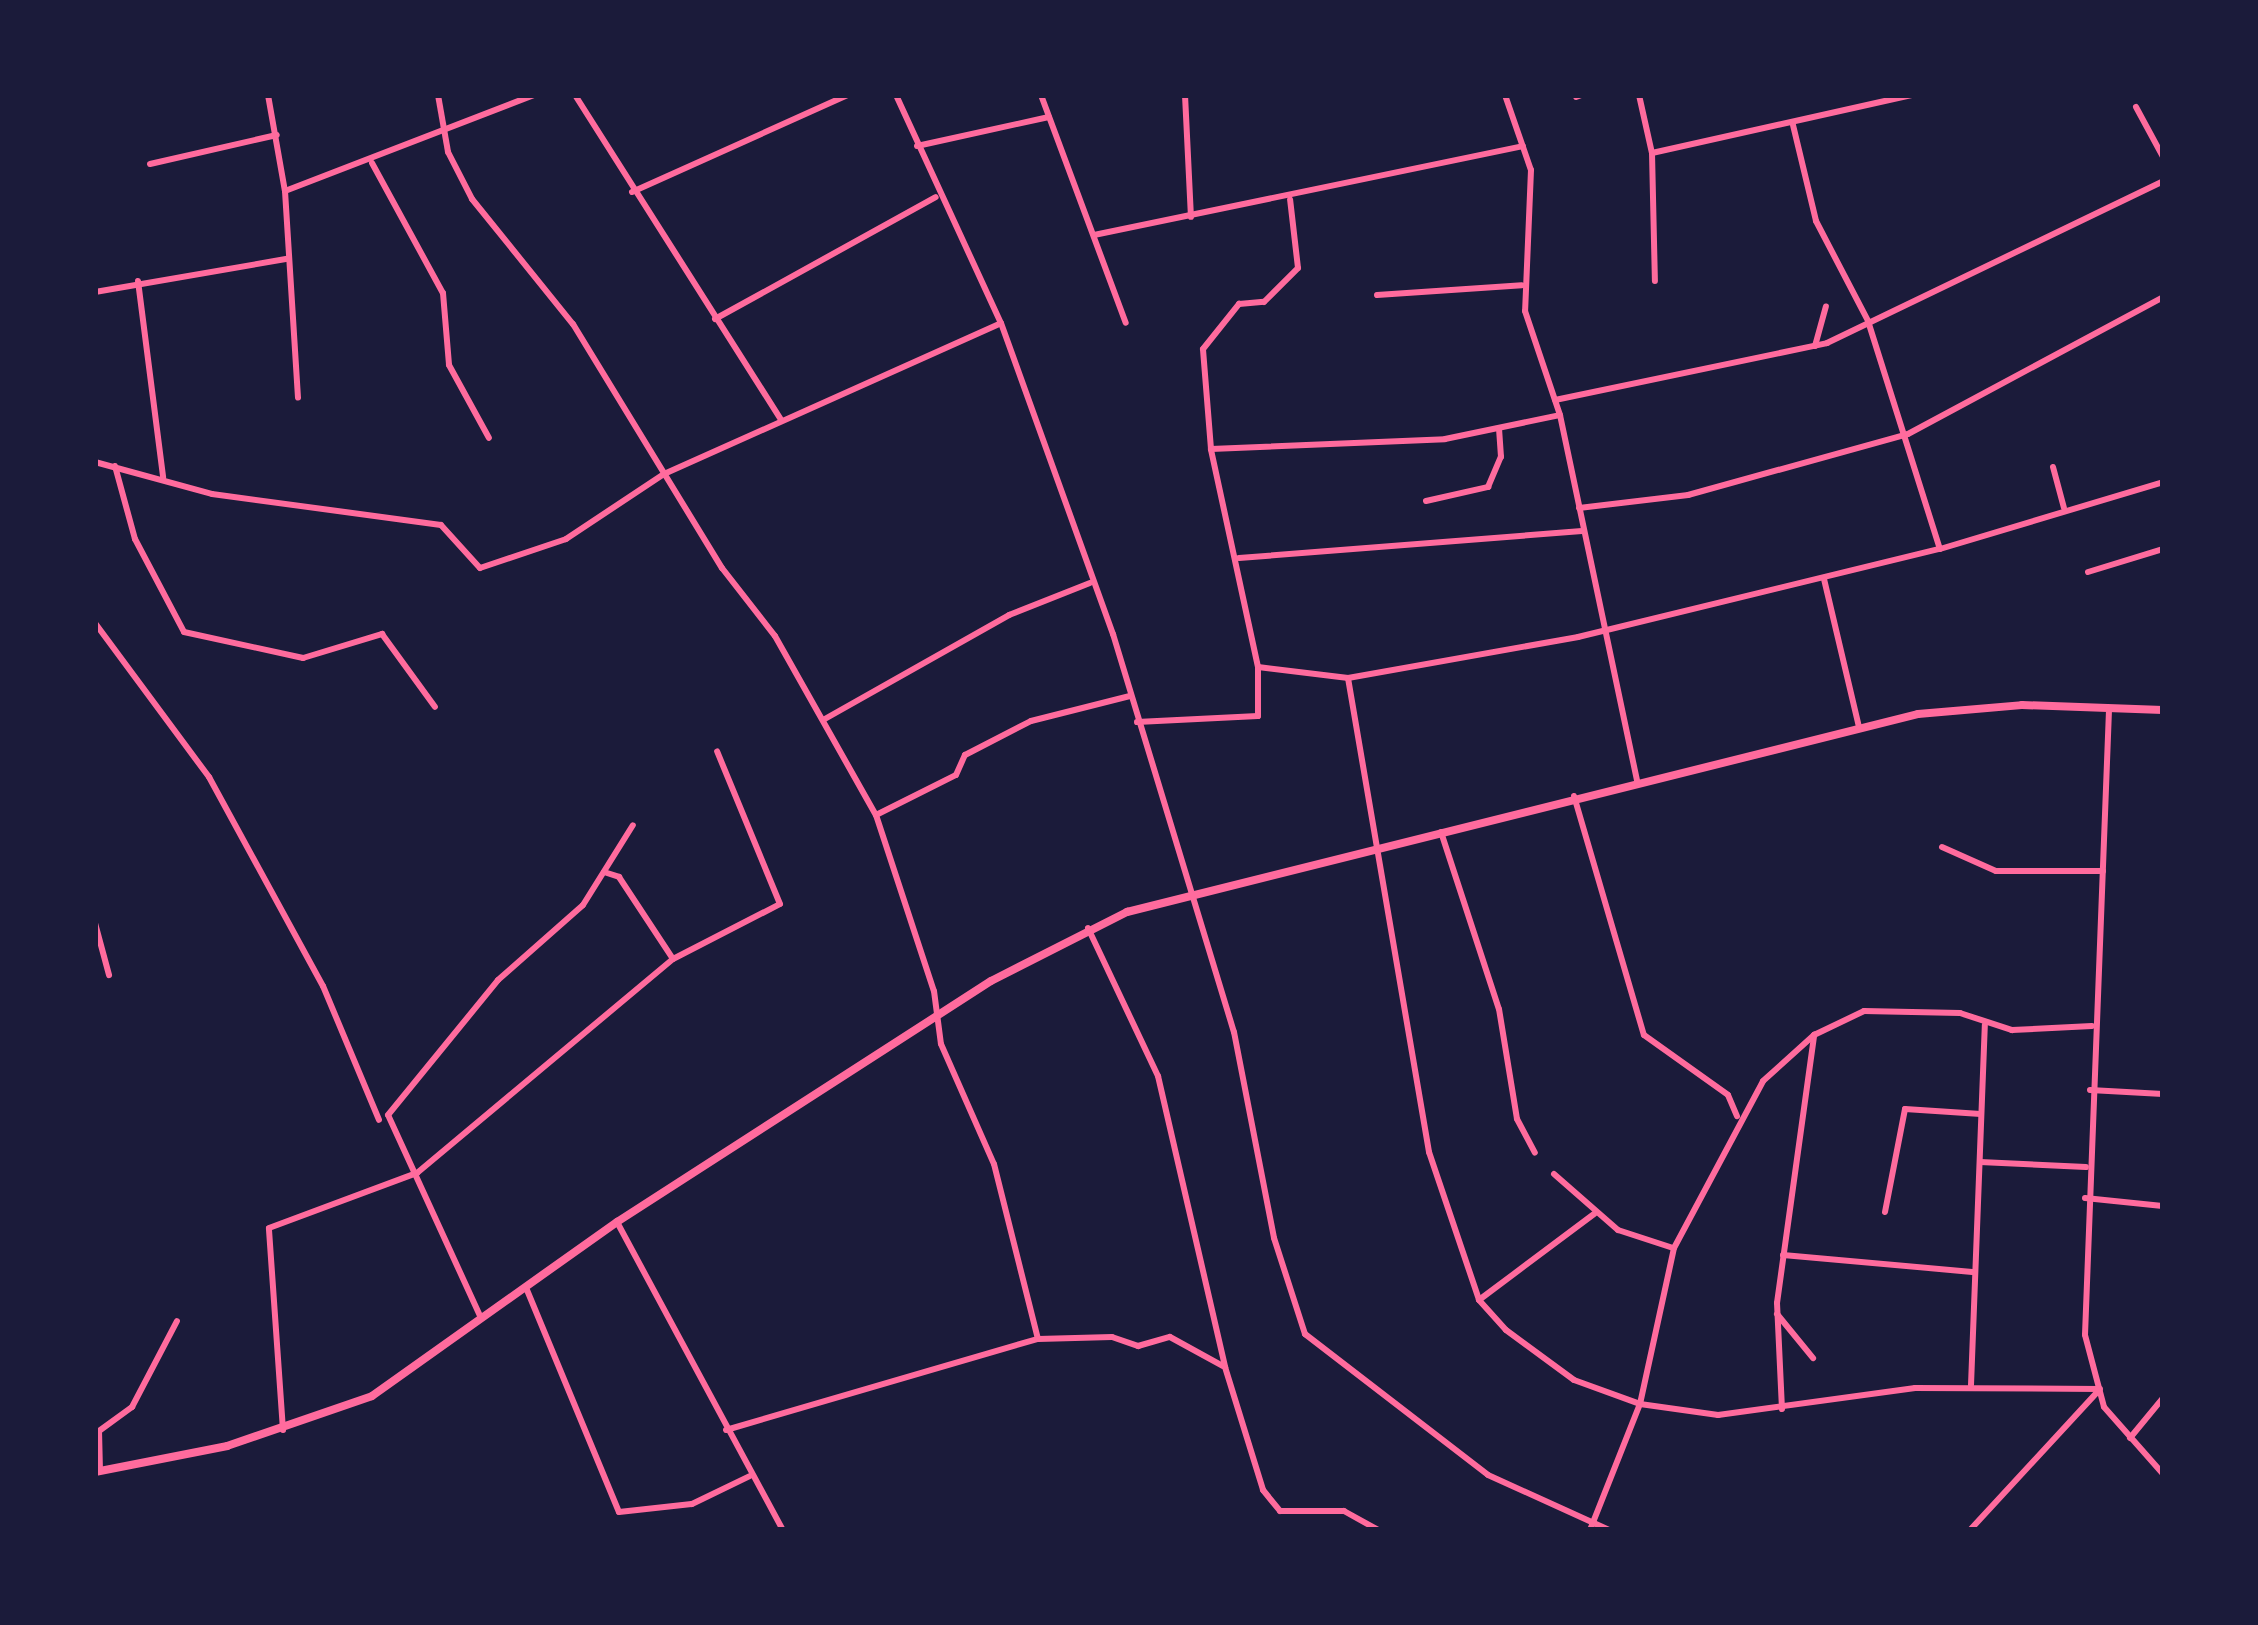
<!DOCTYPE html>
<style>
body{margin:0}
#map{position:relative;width:2258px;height:1625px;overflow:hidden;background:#1b1b3a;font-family:Poppins,sans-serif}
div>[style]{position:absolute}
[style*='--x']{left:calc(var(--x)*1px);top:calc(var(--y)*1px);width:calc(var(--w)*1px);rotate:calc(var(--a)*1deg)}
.minor>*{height:6px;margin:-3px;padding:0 3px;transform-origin:3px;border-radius:3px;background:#ff6b9d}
.tertiary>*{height:8px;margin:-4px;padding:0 4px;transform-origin:4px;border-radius:4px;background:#ff6b9d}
span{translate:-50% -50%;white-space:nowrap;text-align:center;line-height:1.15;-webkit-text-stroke:8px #1b1b3a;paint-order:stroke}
.frame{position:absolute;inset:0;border:98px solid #1b1b3a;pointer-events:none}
</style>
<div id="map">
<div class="minor">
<div style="--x:268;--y:95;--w:97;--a:80"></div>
<div style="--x:285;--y:191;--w:207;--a:86.4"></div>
<div style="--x:438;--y:95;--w:58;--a:80"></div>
<div style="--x:448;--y:152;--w:53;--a:62.9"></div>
<div style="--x:472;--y:199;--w:161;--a:51.1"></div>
<div style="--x:573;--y:324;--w:286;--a:58.6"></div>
<div style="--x:722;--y:568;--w:86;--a:52.1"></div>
<div style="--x:775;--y:636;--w:206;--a:60.6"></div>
<div style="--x:876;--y:815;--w:185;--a:71.8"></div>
<div style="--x:934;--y:991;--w:53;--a:82.5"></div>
<div style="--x:941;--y:1044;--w:131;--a:66.2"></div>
<div style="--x:994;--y:1164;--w:180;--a:75.9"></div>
<div style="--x:575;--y:95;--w:385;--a:57.6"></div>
<div style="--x:896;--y:95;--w:251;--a:65.3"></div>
<div style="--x:1001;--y:323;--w:331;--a:70.2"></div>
<div style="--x:1113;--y:634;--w:416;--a:73.1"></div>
<div style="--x:1234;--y:1032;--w:210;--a:79"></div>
<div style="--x:1274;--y:1238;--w:101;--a:72.1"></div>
<div style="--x:1305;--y:1334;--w:231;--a:37.6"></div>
<div style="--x:1488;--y:1475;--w:133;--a:24.4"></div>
<div style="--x:1041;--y:95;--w:243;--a:69.6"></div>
<div style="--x:1185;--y:95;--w:122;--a:87.2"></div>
<div style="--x:1505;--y:95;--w:79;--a:70.9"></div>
<div style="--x:1531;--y:170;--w:141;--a:92.4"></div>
<div style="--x:1525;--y:311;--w:110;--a:71.4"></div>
<div style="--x:1560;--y:415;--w:374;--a:78.1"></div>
<div style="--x:1639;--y:95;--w:59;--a:77.4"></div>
<div style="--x:1652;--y:153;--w:128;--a:88.7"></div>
<div style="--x:1576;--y:97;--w:5;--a:-22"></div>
<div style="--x:2136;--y:107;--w:57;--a:61.6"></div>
<div style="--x:1793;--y:125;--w:99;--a:76.5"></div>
<div style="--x:1816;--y:221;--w:113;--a:62.5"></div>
<div style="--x:1868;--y:321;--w:239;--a:72.5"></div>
<div style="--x:917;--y:146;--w:135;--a:-12.4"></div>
<div style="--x:1652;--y:153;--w:266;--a:-12.6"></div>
<div style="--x:372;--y:163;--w:148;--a:61.4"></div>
<div style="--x:443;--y:293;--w:72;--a:85.2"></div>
<div style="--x:449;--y:365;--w:83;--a:61.3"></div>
<div style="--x:150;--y:164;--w:130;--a:-12.9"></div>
<div style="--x:285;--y:191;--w:267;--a:-21.1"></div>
<div style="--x:632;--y:192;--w:237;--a:-24.2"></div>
<div style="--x:1094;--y:235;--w:438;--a:-11.7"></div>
<div style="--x:138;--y:281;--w:198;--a:82.7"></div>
<div style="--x:95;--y:292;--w:195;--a:-9.8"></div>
<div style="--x:1377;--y:295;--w:145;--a:-3.9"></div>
<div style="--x:715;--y:319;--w:252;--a:-28.9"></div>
<div style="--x:1815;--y:346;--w:41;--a:-74.6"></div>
<div style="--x:1555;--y:400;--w:278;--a:-11.8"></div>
<div style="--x:1827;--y:343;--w:373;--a:-25.7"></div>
<div style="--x:1211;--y:449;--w:234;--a:-2.4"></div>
<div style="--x:1445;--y:439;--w:117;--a:-11.8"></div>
<div style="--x:95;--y:462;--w:121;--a:15.3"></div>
<div style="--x:212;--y:494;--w:231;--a:7.7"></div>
<div style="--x:441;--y:525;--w:58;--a:47.8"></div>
<div style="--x:480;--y:568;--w:91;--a:-18.6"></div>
<div style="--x:566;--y:539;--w:118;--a:-33.6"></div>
<div style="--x:664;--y:474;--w:369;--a:-24.1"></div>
<div style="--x:115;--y:466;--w:76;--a:74.7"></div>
<div style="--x:135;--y:539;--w:105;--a:62.2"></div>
<div style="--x:184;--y:632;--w:122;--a:12.3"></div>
<div style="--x:303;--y:658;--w:83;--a:-16.9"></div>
<div style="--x:382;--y:634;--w:90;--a:54"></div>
<div style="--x:2053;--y:467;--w:42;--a:75"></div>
<div style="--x:1426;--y:501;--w:64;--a:-12.7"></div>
<div style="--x:1488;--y:487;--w:33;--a:-67"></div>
<div style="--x:1501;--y:457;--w:28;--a:-94"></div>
<div style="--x:1579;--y:508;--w:110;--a:-6.8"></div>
<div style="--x:1688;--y:495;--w:228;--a:-15.5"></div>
<div style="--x:1908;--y:434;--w:289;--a:-28.2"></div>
<div style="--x:1239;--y:558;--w:344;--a:-4.5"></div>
<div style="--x:2088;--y:572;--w:78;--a:-17"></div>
<div style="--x:1824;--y:579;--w:152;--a:76.7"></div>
<div style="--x:95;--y:623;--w:192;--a:53.5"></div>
<div style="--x:209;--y:777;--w:238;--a:61.4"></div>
<div style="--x:323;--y:986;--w:145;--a:67.3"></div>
<div style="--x:1258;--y:667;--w:91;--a:7"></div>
<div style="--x:1348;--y:678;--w:234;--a:-10.1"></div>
<div style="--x:1578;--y:637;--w:373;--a:-13.7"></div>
<div style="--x:1940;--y:549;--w:233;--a:-16.7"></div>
<div style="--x:1348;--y:678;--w:481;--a:80.3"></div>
<div style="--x:1429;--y:1152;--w:156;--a:71.3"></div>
<div style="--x:1479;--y:1300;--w:40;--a:48"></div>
<div style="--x:1506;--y:1330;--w:84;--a:36.3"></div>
<div style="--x:1574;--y:1380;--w:70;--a:20"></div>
<div style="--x:1640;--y:1404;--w:79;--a:8"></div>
<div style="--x:1718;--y:1415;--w:199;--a:-7.8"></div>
<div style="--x:1915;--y:1388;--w:185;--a:0.3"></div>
<div style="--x:2109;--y:710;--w:625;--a:92.2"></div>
<div style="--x:2085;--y:1335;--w:74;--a:75.2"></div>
<div style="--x:2104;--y:1407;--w:89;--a:48.6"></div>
<div style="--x:823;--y:720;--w:214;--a:-29.4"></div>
<div style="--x:1009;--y:615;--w:87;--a:-21.6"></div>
<div style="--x:1137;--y:722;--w:121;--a:-2.8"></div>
<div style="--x:1258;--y:716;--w:49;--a:-90"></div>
<div style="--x:1258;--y:667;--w:223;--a:-102.2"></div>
<div style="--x:1211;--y:449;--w:100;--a:-94.6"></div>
<div style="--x:1203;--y:349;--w:58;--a:-51.3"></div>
<div style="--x:1239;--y:304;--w:25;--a:-5"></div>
<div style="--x:1264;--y:302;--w:48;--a:-45"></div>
<div style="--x:1298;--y:268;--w:69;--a:-96.6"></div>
<div style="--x:1574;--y:796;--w:249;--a:73.7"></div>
<div style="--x:1644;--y:1035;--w:103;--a:35.5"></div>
<div style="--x:1728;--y:1095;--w:23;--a:67"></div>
<div style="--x:876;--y:815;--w:89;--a:-26.6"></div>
<div style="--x:956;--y:775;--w:22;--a:-66"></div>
<div style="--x:965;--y:755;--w:74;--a:-27.3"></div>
<div style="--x:1031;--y:721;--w:102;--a:-14.2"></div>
<div style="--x:1441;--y:832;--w:186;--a:71.9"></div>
<div style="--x:1499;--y:1009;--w:111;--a:80.7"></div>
<div style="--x:1517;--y:1119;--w:38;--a:62"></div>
<div style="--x:1942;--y:847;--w:59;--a:24"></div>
<div style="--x:1996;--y:871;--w:107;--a:0"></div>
<div style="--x:604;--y:872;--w:16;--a:18"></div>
<div style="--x:619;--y:877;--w:98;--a:56.6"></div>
<div style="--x:95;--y:923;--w:54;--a:74.9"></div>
<div style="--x:1088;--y:928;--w:164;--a:64.7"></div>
<div style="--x:1158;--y:1076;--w:299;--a:77"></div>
<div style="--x:1225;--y:1367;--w:129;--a:72.8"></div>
<div style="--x:1263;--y:1490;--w:27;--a:51"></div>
<div style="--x:1280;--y:1511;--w:64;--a:0"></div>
<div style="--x:1344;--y:1511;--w:39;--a:29"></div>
<div style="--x:2090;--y:1090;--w:73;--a:3.1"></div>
<div style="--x:1980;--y:1162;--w:106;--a:2.7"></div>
<div style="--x:1554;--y:1174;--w:85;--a:41.2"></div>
<div style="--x:1618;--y:1230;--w:58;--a:18.1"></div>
<div style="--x:2085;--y:1198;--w:78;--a:5.9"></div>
<div style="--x:1885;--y:1212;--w:105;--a:-79"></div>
<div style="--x:1905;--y:1109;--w:76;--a:3.8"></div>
<div style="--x:617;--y:1222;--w:350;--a:61.7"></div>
<div style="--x:1783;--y:1255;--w:190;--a:5.1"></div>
<div style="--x:527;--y:1290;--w:240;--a:67.5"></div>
<div style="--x:619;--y:1512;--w:73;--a:-6.3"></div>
<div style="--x:692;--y:1504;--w:64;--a:-25.8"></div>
<div style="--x:1479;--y:1300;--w:144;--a:-36.8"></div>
<div style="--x:1777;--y:1314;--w:57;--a:50.7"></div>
<div style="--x:481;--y:1318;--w:223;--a:-114.6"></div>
<div style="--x:388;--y:1115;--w:174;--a:-50.8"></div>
<div style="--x:498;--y:980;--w:113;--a:-41.4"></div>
<div style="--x:583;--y:905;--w:94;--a:-58"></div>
<div style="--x:1971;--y:1385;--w:360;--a:-87.8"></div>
<div style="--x:1782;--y:1409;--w:106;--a:-92.7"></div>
<div style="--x:1777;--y:1303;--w:271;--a:-82.1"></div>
<div style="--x:283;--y:1430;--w:202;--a:-94"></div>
<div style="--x:269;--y:1228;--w:158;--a:-20.4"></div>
<div style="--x:417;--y:1173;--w:334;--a:-39.9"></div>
<div style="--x:673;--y:959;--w:120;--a:-27.2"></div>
<div style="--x:780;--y:904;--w:165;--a:-112.4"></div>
<div style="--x:726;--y:1430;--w:325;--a:-16.3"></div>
<div style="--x:1038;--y:1339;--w:74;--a:-1.5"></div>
<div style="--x:1112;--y:1337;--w:28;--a:19"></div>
<div style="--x:1138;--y:1346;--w:33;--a:-16"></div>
<div style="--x:1170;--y:1337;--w:60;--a:28.7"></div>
<div style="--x:2130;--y:1438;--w:52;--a:-50.5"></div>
<div style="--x:100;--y:1471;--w:40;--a:-91.4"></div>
<div style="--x:99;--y:1431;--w:41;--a:-36"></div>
<div style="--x:132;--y:1407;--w:97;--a:-62.4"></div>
<div style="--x:1590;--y:1530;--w:136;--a:-68.4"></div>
<div style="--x:1640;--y:1404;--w:160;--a:-77.7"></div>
<div style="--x:1674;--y:1248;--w:189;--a:-61.9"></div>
<div style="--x:1763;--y:1081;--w:69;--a:-42"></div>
<div style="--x:1814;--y:1035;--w:55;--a:-25.6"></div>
<div style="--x:1864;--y:1011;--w:96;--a:1.2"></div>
<div style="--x:1960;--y:1013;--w:55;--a:18.1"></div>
<div style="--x:2012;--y:1030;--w:80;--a:-2.9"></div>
<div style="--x:1970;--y:1530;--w:190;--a:-47.3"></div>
</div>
<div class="tertiary">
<div style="--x:95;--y:1472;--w:135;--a:-11.1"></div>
<div style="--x:227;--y:1446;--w:153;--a:-19"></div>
<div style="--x:372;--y:1396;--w:301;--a:-35.4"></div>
<div style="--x:617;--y:1222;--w:445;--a:-32.8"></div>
<div style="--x:991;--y:981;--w:153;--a:-26.9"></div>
<div style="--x:1127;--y:912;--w:815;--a:-14.05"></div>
<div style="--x:1918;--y:714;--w:104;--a:-4.9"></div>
<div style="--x:2022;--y:705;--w:141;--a:2"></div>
</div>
<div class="frame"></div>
</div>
